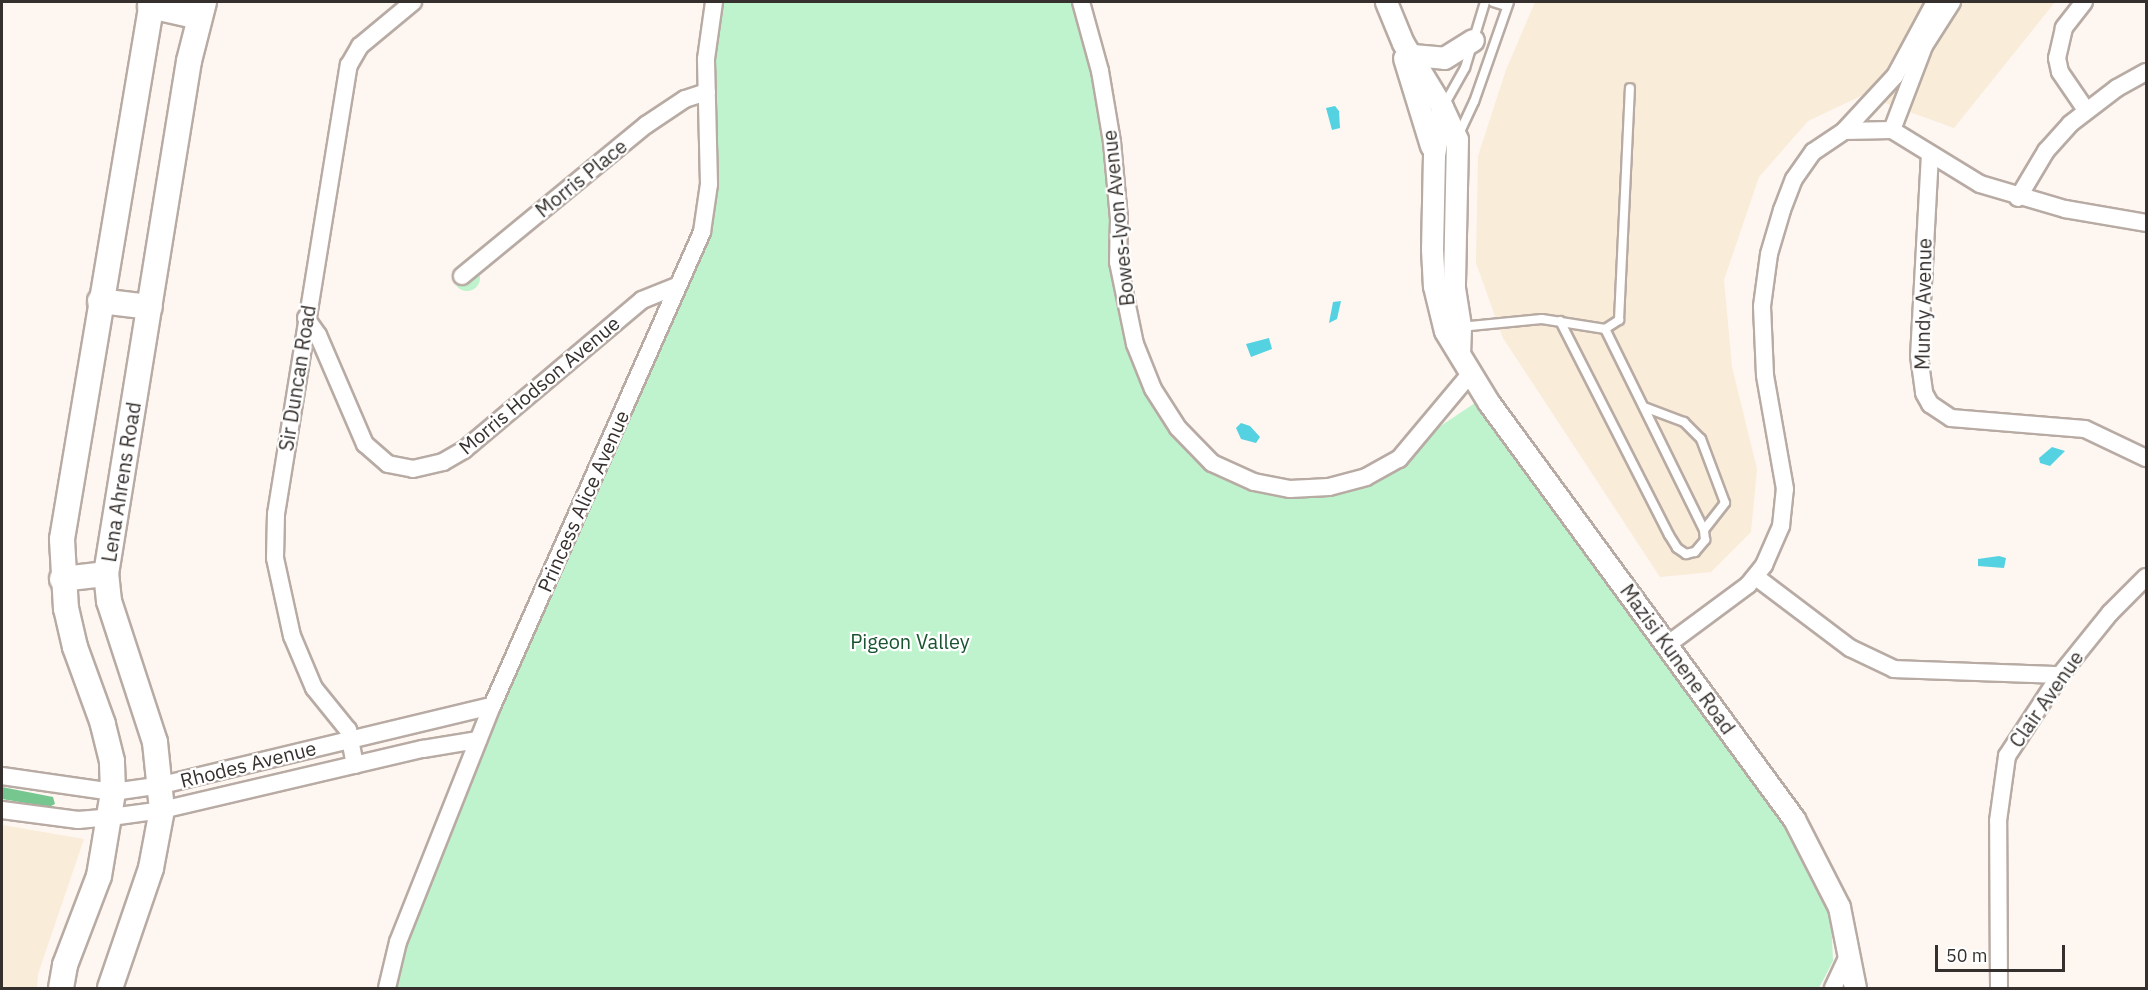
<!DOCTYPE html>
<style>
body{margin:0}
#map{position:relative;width:2148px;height:990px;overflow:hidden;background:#fef6f1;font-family:"IBM Plex Sans",sans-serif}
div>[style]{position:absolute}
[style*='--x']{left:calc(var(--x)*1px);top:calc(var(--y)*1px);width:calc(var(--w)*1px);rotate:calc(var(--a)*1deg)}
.education>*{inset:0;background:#f9ecd8}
.green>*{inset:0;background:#bef3cd}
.round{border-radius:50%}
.forest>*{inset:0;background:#76c690}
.water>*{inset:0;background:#55d2e1}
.roads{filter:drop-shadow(2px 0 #b8aba4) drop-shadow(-2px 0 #b8aba4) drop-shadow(0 2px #b8aba4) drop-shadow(0 -2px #b8aba4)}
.service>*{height:8px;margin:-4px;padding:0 4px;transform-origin:4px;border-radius:4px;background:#fff}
.minor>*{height:16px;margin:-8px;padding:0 8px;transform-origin:8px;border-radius:8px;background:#fff}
.tertiary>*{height:21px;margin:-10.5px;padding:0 10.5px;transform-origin:10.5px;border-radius:10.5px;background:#fff}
.secondary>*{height:24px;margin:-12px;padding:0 12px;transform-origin:12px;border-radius:12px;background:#fff}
span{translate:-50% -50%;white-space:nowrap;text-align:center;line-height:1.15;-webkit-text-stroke:4.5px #fff;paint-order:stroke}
.street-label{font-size:20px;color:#35302d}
.park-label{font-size:20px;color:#195330}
.frame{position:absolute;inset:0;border:3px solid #35302d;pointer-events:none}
.scale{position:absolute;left:1935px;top:945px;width:130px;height:27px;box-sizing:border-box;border:3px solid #35302d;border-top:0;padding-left:8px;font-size:18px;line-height:21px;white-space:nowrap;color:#35302d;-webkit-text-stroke:4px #fff;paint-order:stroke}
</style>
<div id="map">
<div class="education">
<div style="clip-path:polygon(1535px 2px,2055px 2px,1954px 128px,1863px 95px,1808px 121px,1759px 177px,1724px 280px,1732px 367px,1757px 469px,1751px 532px,1711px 572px,1660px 577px,1503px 338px,1476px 263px,1478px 156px,1506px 70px)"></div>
<div style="clip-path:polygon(2px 825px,84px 839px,38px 974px,37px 988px,2px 988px)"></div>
</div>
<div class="green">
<div style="clip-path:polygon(720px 2px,1084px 2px,1117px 218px,1144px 358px,1195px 442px,1222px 463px,1258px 480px,1329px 482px,1376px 469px,1487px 395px,1829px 871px,1833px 961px,1819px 988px,392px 988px,404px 942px,498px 706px,644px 388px,702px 248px,716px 196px,712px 84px)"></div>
<div class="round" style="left:454px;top:265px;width:26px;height:26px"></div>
</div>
<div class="forest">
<div style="clip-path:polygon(2px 787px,53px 797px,55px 804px,49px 807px,2px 799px)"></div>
</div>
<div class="water">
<div style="clip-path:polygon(1335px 106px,1339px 111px,1340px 128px,1332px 130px,1326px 108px)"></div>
<div style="clip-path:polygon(1341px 301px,1337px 319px,1329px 323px,1333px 302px)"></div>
<div style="clip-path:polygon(1269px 338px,1272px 349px,1251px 357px,1246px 344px)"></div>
<div style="clip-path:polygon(1241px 423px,1250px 426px,1260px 437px,1256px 443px,1241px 439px,1236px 428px)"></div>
<div style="clip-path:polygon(2052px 447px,2065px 451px,2050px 466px,2040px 463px,2039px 458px)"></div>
<div style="clip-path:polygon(1999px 556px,2006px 558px,2004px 568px,1978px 566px,1978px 559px)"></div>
</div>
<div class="roads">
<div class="service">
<div style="--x:1493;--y:2;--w:14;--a:17"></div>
<div style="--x:1443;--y:107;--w:45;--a:-60.6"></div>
<div style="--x:1465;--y:68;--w:69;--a:-73.1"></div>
<div style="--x:1458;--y:136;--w:38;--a:-65"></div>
<div style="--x:1474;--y:102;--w:106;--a:-70.7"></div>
<div style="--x:1560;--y:321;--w:240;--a:63"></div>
<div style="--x:1669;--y:535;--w:15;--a:58"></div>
<div style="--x:1677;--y:548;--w:11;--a:34"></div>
<div style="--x:1686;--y:554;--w:9;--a:-13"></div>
<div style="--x:1695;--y:552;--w:16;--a:-50"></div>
<div style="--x:1705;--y:540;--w:10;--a:-96"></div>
<div style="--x:1704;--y:530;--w:224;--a:-116.2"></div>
<div style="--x:1460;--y:327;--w:82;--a:-5.6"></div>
<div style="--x:1542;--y:319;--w:64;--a:9"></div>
<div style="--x:1605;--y:329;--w:17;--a:-33"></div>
<div style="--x:1619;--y:320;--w:232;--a:-87.3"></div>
<div style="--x:1644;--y:407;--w:43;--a:20.6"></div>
<div style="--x:1684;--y:422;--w:24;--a:45"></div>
<div style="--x:1701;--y:439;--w:68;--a:69.4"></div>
<div style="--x:1725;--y:503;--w:34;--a:128"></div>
</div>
<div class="minor">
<div style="--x:1081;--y:2;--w:72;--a:74.6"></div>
<div style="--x:1100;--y:71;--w:72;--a:80.4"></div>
<div style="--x:1112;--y:142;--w:77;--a:84.8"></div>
<div style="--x:1119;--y:219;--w:43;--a:91.3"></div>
<div style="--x:1118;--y:262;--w:84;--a:78.3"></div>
<div style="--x:1135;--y:344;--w:48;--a:68.2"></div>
<div style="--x:1153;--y:389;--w:46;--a:57.3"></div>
<div style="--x:1178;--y:428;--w:49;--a:45.8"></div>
<div style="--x:1212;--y:463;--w:46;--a:24.3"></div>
<div style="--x:1254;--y:482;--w:37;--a:11"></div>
<div style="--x:1290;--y:489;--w:39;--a:-3"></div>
<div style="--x:1329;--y:487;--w:38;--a:-15"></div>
<div style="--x:1366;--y:477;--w:38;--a:-29"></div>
<div style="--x:1399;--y:459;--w:111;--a:-50.1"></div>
<div style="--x:2084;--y:2;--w:33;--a:128"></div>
<div style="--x:2064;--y:28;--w:31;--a:103"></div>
<div style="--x:2057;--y:58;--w:14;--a:78"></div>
<div style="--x:2060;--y:72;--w:46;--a:55.6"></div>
<div style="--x:1892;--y:130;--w:90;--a:-69.1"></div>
<div style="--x:1924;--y:46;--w:52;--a:-57.5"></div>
<div style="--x:1844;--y:131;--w:75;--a:-47.2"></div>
<div style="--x:1895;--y:76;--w:84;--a:-61.6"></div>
<div style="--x:1930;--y:154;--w:202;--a:93.1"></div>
<div style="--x:1919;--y:356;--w:37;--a:82"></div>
<div style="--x:1924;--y:393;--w:13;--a:61"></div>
<div style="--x:1930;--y:404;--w:25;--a:34"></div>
<div style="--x:1951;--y:418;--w:134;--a:4.7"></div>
<div style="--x:2085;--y:429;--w:68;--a:25.4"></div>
<div style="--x:2018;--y:198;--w:55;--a:-59.2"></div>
<div style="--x:2046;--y:151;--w:36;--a:-48"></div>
<div style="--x:2070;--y:124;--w:59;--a:-37.5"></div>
<div style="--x:2117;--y:88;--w:33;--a:-29"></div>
<div style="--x:462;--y:276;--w:238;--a:-39.4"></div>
<div style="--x:646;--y:125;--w:47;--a:-33.7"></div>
<div style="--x:685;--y:99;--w:23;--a:-18"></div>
<div style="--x:306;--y:318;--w:21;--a:55"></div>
<div style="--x:318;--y:335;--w:119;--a:66.7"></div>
<div style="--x:365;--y:444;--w:30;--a:41"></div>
<div style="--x:388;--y:464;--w:25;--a:11"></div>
<div style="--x:413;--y:469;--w:31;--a:-13"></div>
<div style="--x:443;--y:462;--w:24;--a:-30"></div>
<div style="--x:464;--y:450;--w:233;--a:-40.1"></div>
<div style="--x:642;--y:300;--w:35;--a:-22"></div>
<div style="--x:1756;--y:577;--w:118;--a:37.1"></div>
<div style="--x:1850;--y:648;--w:49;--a:25.5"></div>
<div style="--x:1894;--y:669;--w:166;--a:2.1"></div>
<div style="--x:1667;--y:645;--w:101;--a:-36.5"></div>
<div style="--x:1748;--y:585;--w:26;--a:-51"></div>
<div style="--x:1764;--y:565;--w:43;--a:-66.4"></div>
<div style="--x:1781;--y:526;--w:37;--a:-84"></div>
<div style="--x:1785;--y:489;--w:116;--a:-100"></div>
<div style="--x:1765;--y:375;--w:69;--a:-92.5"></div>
<div style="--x:1762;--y:306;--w:52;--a:-82.3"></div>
<div style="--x:1769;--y:254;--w:46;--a:-73.5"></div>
<div style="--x:1782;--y:210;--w:33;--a:-69"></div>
<div style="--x:1794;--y:179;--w:33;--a:-55"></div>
<div style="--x:1813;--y:152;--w:37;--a:-34"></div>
<div style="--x:1844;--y:131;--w:48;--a:-1.2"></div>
<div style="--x:1892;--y:130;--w:103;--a:31.5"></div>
<div style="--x:1980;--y:184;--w:89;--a:16.4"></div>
<div style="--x:2065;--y:209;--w:82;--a:9.8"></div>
<div style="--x:355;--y:765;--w:36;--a:-101"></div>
<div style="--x:348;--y:730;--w:54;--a:-129"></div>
<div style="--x:314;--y:688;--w:56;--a:-112.9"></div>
<div style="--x:292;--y:636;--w:80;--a:-102.3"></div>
<div style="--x:275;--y:558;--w:44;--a:-88.7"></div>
<div style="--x:276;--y:514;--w:455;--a:-80.8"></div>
<div style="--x:349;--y:65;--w:22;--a:-60"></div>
<div style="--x:360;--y:46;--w:69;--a:-39.7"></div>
<div style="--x:2;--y:776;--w:112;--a:8.2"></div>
<div style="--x:113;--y:792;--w:49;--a:-8.1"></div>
<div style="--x:162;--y:785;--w:339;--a:-13.5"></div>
<div style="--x:2;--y:810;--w:77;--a:7.5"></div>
<div style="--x:78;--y:820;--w:33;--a:-5"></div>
<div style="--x:111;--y:817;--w:51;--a:-7.8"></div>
<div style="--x:162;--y:810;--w:268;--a:-13.2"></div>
<div style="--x:423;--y:749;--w:56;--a:-9.3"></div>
<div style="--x:387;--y:988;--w:47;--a:-76.6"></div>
<div style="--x:398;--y:942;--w:254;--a:-68.3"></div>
<div style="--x:492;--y:706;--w:518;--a:-66.1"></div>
<div style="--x:702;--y:232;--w:49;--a:-81.7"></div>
<div style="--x:709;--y:184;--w:125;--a:-91.4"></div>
<div style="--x:706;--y:59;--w:58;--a:-82"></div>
<div style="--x:1833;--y:988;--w:38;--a:-65"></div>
<div style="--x:1999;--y:988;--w:167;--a:-90.3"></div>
<div style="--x:1998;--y:821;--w:66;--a:-82.1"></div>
<div style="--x:2007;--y:756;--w:97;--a:-56.8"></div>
<div style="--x:2060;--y:675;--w:80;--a:-51.1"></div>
<div style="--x:2110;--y:613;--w:51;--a:-45"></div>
</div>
<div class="tertiary">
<div style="--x:1386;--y:2;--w:44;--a:67.5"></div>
<div style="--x:1403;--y:43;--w:75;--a:58.6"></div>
<div style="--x:1442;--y:107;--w:35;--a:65"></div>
<div style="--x:1457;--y:139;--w:149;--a:91.2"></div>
<div style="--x:1454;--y:288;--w:39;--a:81"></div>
<div style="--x:1460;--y:327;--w:23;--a:92"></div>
<div style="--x:1412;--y:55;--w:32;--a:5"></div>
<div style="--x:1444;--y:58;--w:34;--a:-32"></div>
<div style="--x:1404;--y:58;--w:92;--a:72.9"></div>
<div style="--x:1442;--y:107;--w:49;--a:99.5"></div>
<div style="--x:1434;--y:155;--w:94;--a:91.2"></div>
<div style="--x:1432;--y:249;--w:37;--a:87"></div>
<div style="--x:1434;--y:286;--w:46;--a:76.3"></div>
<div style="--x:1445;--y:331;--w:84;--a:58.6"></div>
<div style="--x:1489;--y:403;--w:516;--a:53.75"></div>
<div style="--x:1794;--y:819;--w:99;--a:62.9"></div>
<div style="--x:1839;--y:907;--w:83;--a:78.8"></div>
</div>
<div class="secondary">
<div style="--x:150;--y:6;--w:50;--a:12.7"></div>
<div style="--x:100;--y:301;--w:50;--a:6.8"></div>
<div style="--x:62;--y:579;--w:44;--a:-6.5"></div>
<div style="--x:61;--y:988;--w:23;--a:-80"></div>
<div style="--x:65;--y:965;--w:95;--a:-69.1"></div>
<div style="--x:99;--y:876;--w:85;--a:-80.5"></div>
<div style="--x:113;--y:792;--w:31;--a:-92"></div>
<div style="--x:112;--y:761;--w:38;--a:-104"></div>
<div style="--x:103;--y:724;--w:82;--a:-110"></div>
<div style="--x:75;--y:647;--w:39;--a:-103"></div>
<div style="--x:66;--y:609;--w:70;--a:-93.3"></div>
<div style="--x:62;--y:539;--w:544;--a:-80.49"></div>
<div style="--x:110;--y:988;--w:127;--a:-71.1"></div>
<div style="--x:151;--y:868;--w:59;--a:-79.3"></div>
<div style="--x:162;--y:810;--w:68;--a:-95.9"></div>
<div style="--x:155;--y:742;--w:148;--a:-108.1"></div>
<div style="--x:109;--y:601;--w:27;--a:-96"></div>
<div style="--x:106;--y:574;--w:520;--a:-80.81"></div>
<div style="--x:189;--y:61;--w:61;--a:-75.7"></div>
</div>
</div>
<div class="street-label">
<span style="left:581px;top:178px;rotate:-39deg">Morris Place</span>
<span style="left:1118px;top:218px;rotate:-96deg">Bowes-lyon Avenue</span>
<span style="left:1923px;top:304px;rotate:-89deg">Mundy Avenue</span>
<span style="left:297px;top:378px;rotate:-81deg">Sir Duncan Road</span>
<span style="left:539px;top:385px;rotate:-40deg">Morris Hodson Avenue</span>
<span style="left:121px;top:482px;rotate:-81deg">Lena Ahrens Road</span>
<span style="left:583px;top:501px;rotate:-66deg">Princess Alice Avenue</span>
<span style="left:1678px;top:659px;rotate:54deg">Mazisi Kunene Road</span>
<span style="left:2046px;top:699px;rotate:-55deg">Clair Avenue</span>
<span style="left:248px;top:764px;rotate:-14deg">Rhodes Avenue</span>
</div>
<div class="park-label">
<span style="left:910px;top:641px">Pigeon Valley</span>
</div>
<div class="frame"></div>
<div class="scale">50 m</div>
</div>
